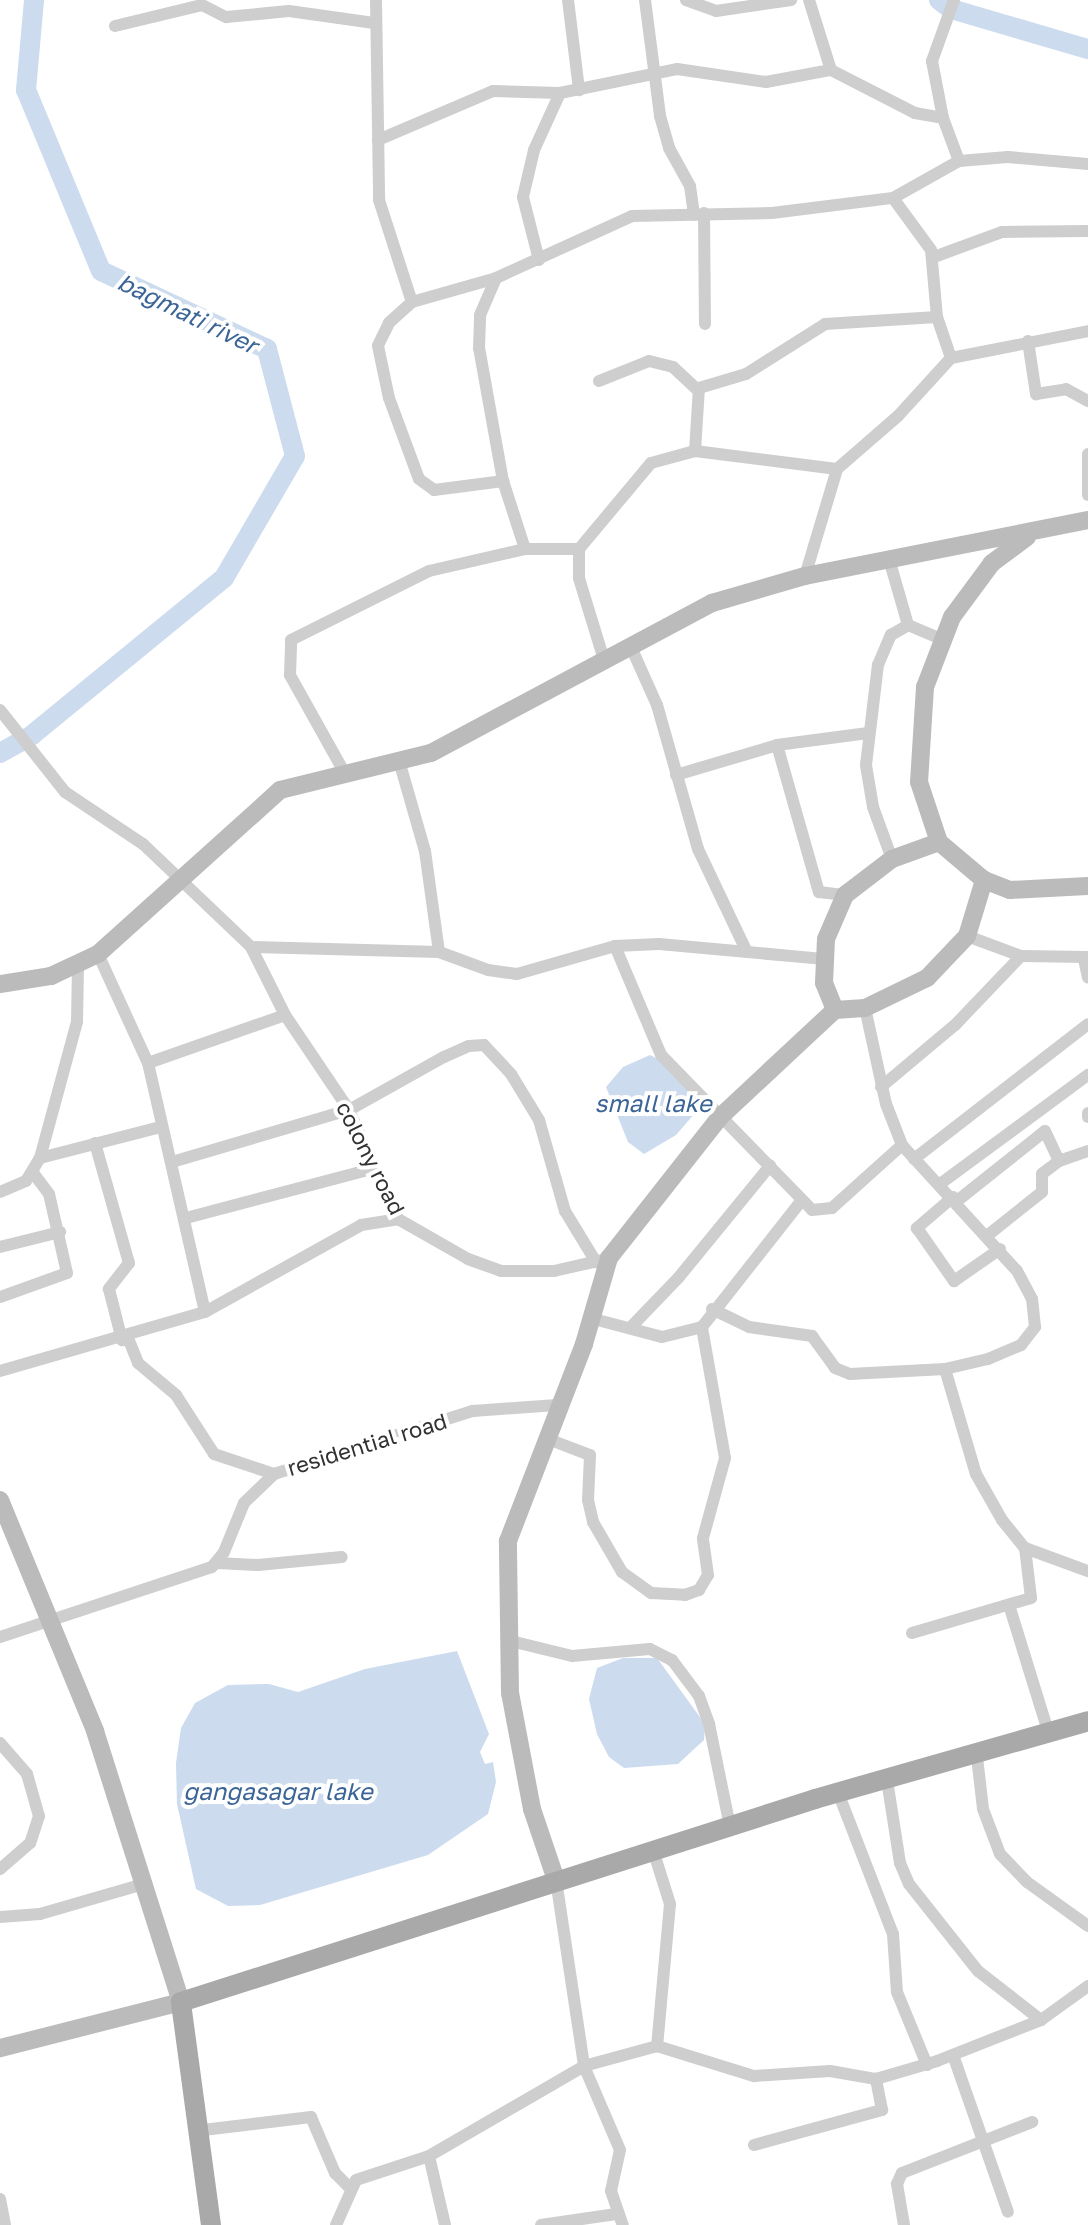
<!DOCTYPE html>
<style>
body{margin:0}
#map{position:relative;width:1088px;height:2225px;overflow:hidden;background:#fff;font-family:"Golos Text",sans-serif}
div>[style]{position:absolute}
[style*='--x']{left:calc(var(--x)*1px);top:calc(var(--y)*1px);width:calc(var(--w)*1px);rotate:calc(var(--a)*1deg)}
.water>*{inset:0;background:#ccdbee}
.river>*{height:20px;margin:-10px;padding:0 10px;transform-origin:10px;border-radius:10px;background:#ccdbee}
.street>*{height:12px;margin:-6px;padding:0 6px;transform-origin:6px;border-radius:6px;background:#cecece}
.secondary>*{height:18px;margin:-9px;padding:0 9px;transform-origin:9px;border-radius:9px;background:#bbb}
.primary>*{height:20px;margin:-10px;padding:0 10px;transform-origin:10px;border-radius:10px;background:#a9a9a9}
span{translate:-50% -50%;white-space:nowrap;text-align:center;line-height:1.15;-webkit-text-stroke:8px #fff;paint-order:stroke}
.street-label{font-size:22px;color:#313131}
.water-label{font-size:24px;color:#3b6597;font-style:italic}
</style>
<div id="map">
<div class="water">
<div style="clip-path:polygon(650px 1055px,670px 1065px,702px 1105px,676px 1135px,644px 1154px,628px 1142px,606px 1087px,623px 1067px)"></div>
<div style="clip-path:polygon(457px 1651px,489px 1734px,480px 1752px,485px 1764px,493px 1762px,496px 1782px,488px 1814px,428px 1855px,260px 1905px,228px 1906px,196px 1889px,177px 1804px,176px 1763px,181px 1728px,195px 1703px,228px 1685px,269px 1684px,298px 1692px,365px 1669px)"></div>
<div style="clip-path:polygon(623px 1658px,657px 1658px,705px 1724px,704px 1740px,678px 1764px,624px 1768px,609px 1757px,597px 1734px,589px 1699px,597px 1668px)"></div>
</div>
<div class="river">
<div style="--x:939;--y:0;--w:15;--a:37"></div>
<div style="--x:951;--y:9;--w:143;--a:16.3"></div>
<div style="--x:0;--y:753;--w:37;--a:-29"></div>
<div style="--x:32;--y:735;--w:248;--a:-39.3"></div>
<div style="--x:224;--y:578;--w:141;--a:-59.8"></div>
<div style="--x:295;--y:456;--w:111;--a:-104.7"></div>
<div style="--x:267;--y:349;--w:183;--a:-154.8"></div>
<div style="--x:101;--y:271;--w:196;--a:-112.5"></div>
<div style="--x:26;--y:90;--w:90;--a:-84.9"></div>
</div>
<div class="street">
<div style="--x:376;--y:0;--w:200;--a:89.1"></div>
<div style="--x:379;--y:200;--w:107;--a:72.1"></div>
<div style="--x:412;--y:302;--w:87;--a:-15.9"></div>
<div style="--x:568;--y:0;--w:91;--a:83"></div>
<div style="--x:645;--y:0;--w:117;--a:82.6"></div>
<div style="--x:660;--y:116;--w:33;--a:74"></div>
<div style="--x:669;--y:148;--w:43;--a:61.1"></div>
<div style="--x:690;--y:186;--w:29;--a:82"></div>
<div style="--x:686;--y:0;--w:32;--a:20"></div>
<div style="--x:716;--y:11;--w:76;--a:-8.3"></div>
<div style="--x:809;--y:0;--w:73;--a:72.6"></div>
<div style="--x:954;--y:0;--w:65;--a:109.8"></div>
<div style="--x:932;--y:61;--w:58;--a:79.1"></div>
<div style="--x:943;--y:118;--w:46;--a:69.6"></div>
<div style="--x:115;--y:26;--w:89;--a:-13.6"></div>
<div style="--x:202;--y:5;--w:27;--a:27"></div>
<div style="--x:226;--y:17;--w:63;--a:-5.4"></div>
<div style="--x:289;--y:11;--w:86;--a:8"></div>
<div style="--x:378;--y:140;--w:125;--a:-23.1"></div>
<div style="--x:493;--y:91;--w:67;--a:1.7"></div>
<div style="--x:560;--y:93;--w:119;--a:-11.6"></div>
<div style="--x:677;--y:69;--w:90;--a:8.3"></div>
<div style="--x:766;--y:82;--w:66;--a:-10.5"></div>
<div style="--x:831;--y:70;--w:94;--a:27.1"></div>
<div style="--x:915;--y:113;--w:28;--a:10"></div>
<div style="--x:893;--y:198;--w:64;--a:53.8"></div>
<div style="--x:931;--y:250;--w:67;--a:84.9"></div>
<div style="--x:937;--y:317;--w:43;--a:71.1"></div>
<div style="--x:704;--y:213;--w:111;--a:89.5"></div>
<div style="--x:934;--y:257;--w:72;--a:-20.2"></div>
<div style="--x:1002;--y:232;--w:86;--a:-0.7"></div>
<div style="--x:539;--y:260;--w:65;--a:-104.3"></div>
<div style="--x:523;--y:197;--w:48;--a:-76.8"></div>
<div style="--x:534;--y:150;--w:63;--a:-65.5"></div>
<div style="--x:412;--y:302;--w:31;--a:138"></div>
<div style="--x:389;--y:323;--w:25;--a:116"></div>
<div style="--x:378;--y:346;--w:53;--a:78.1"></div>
<div style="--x:389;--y:398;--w:86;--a:69.7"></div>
<div style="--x:419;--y:479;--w:19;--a:36"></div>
<div style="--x:434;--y:490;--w:70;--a:-7.4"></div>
<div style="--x:1028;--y:341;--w:54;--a:81.4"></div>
<div style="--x:1036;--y:394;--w:30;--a:-9"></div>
<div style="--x:1066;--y:389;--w:25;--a:29"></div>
<div style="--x:599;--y:381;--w:54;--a:-21.8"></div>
<div style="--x:649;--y:361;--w:25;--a:14"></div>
<div style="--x:673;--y:367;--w:33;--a:43"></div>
<div style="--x:695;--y:451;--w:63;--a:-86.4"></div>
<div style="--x:699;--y:388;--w:49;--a:-16.6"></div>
<div style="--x:746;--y:374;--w:93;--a:-32.3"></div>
<div style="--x:825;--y:324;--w:112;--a:-3.6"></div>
<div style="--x:1088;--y:454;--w:41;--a:90"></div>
<div style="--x:525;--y:549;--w:71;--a:-107.9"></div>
<div style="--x:503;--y:481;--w:135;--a:-100.2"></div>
<div style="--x:479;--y:348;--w:33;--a:-88"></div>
<div style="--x:480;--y:315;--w:40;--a:-66.6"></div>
<div style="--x:496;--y:278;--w:149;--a:-24.5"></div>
<div style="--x:632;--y:216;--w:140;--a:-1.2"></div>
<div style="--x:772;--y:213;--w:122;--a:-7.1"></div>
<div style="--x:893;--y:198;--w:76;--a:-29.3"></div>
<div style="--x:959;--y:161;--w:49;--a:-4.7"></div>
<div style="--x:1008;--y:157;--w:80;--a:5"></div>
<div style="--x:889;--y:559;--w:69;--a:73.9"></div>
<div style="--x:908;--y:625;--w:38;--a:23"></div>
<div style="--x:805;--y:576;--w:112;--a:-73.3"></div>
<div style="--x:837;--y:469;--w:81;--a:-41"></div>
<div style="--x:898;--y:416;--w:79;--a:-47.6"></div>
<div style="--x:951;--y:358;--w:140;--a:-11.1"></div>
<div style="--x:631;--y:647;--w:64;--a:65.9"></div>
<div style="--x:657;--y:705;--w:150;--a:74.1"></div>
<div style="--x:698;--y:849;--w:114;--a:64.6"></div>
<div style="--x:604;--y:660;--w:86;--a:-107"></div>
<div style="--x:579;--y:578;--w:29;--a:-90"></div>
<div style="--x:579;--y:549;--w:112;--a:-50.1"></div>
<div style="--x:651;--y:463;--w:46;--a:-15.3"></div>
<div style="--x:695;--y:451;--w:143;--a:7.2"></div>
<div style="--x:0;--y:710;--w:105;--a:51.6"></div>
<div style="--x:65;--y:792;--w:94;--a:33.7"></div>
<div style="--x:143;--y:844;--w:149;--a:43.6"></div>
<div style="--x:251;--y:947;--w:188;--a:1.5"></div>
<div style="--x:439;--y:952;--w:52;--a:20.2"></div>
<div style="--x:488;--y:970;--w:29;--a:8"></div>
<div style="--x:517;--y:974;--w:102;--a:-15.9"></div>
<div style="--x:615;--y:946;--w:44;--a:-2.6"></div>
<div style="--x:659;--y:944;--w:167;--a:5.2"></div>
<div style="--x:777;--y:745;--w:92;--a:-7.5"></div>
<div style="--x:400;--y:764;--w:91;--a:74"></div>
<div style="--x:425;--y:851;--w:102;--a:82.1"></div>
<div style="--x:343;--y:770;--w:109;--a:-119.2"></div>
<div style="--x:290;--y:675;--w:35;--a:-88"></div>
<div style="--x:291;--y:640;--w:154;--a:-26.6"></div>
<div style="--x:429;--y:571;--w:98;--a:-12.9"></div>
<div style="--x:525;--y:549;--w:54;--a:0"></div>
<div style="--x:676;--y:775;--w:105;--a:-16.5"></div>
<div style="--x:777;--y:745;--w:153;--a:74.1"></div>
<div style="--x:819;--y:892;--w:26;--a:7"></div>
<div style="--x:892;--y:859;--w:55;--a:-110.1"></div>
<div style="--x:873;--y:807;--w:43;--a:-99.5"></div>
<div style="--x:866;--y:765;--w:101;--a:-83.2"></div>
<div style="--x:878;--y:665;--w:33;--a:-67"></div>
<div style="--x:891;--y:635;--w:20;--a:-30"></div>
<div style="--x:967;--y:936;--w:58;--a:20.3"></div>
<div style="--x:1021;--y:956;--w:67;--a:0.9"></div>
<div style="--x:615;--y:946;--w:118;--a:67.1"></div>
<div style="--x:661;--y:1055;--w:216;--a:45.7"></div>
<div style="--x:812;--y:1210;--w:20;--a:-6"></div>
<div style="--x:832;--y:1208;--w:94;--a:-42"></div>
<div style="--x:251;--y:947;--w:76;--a:63.4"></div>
<div style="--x:285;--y:1015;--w:115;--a:56"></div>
<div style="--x:349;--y:1110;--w:120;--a:65.8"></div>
<div style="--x:398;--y:1219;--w:81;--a:29.7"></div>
<div style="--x:468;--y:1259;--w:35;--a:20"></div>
<div style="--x:501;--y:1271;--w:53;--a:0"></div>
<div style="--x:554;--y:1271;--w:49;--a:-12.9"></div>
<div style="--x:98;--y:954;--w:120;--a:65.4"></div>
<div style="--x:148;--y:1063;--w:255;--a:77.1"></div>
<div style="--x:1084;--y:959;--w:19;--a:78"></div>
<div style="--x:148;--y:1063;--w:145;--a:-19.3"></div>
<div style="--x:881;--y:1087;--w:97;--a:-40"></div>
<div style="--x:955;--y:1025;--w:95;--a:-46.3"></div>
<div style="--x:1088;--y:1113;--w:4;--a:90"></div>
<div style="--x:95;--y:1143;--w:125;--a:74.2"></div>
<div style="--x:129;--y:1263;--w:33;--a:128"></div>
<div style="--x:109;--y:1289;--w:53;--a:75.7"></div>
<div style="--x:40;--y:1158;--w:125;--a:-14.4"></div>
<div style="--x:914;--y:1159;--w:220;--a:-37.8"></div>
<div style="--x:1059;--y:1161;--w:31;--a:-19"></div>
<div style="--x:172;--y:1162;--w:184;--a:-16.4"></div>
<div style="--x:349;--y:1110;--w:109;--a:-29.2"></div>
<div style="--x:444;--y:1057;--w:27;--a:-24"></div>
<div style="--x:469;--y:1046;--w:15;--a:-4"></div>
<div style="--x:484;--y:1045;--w:40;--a:47"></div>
<div style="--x:511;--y:1074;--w:54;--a:58.7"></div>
<div style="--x:539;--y:1120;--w:95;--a:74.1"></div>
<div style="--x:565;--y:1211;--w:60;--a:58.7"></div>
<div style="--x:940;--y:1184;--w:184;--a:-36.4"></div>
<div style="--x:0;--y:1192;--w:28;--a:-23"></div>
<div style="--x:26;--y:1181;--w:27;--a:-59"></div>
<div style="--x:40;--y:1158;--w:141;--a:-74.8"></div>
<div style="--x:77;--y:1022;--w:58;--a:-89"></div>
<div style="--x:953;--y:1197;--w:48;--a:139.3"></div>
<div style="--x:917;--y:1228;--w:65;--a:55.1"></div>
<div style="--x:954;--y:1281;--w:56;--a:-34.8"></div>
<div style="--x:957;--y:1201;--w:112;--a:-38.5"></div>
<div style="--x:1045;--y:1131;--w:33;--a:65"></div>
<div style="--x:1059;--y:1161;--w:21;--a:143"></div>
<div style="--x:1042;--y:1174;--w:18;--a:90"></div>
<div style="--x:1042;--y:1192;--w:69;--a:141.5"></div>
<div style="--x:186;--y:1218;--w:196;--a:-14.8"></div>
<div style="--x:0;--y:1247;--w:62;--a:-14"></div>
<div style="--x:0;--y:1297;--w:71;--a:-19.7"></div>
<div style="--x:67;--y:1273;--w:81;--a:-102.8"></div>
<div style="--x:49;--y:1194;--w:26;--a:-127"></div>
<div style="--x:712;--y:1309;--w:41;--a:25.9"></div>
<div style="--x:749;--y:1327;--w:64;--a:8.1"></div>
<div style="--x:812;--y:1336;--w:39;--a:54"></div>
<div style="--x:835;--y:1368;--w:16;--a:22"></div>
<div style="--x:850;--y:1374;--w:95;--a:-3"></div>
<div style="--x:945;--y:1369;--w:44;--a:-13.1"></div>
<div style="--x:988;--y:1359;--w:36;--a:-23"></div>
<div style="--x:1021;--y:1345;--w:23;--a:-52"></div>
<div style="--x:1035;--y:1327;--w:28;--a:-96"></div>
<div style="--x:1032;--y:1299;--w:32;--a:-118"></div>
<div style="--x:1017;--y:1271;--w:171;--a:-132.4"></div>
<div style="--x:902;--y:1145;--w:44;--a:-111.3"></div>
<div style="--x:886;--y:1104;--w:98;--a:-102.3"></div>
<div style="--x:590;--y:1318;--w:74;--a:14.8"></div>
<div style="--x:662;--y:1337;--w:41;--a:-14"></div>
<div style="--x:630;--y:1328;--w:71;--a:-46.1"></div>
<div style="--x:679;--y:1277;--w:144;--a:-50.7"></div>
<div style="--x:128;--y:1338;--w:27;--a:68"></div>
<div style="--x:138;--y:1363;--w:50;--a:40.1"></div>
<div style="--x:176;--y:1395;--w:70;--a:57.2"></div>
<div style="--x:214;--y:1454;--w:63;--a:18.4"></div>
<div style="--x:945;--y:1369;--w:109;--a:73.6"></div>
<div style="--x:976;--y:1474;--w:53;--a:60.5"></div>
<div style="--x:1002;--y:1520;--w:36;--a:51"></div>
<div style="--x:1025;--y:1548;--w:67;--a:20.1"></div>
<div style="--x:0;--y:1371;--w:213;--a:-16.1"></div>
<div style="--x:205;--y:1312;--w:179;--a:-29.1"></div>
<div style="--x:361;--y:1225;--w:37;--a:-9"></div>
<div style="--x:548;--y:1439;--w:45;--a:20.9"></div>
<div style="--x:590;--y:1455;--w:45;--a:92.5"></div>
<div style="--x:588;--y:1500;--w:23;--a:77"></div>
<div style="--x:593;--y:1522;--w:58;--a:59.9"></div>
<div style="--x:622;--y:1572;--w:36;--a:36"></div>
<div style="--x:651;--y:1593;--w:34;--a:3"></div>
<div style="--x:685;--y:1595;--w:15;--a:-20"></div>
<div style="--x:699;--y:1590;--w:17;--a:-59"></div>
<div style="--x:708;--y:1575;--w:37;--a:-98"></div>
<div style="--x:703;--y:1538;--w:83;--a:-74.6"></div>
<div style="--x:725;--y:1458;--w:133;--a:-100"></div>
<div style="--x:702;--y:1327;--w:160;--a:-51.8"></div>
<div style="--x:217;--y:1563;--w:41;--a:2.8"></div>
<div style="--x:258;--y:1565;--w:84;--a:-5.4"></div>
<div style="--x:1009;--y:1605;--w:135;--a:72.8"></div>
<div style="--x:912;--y:1633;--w:124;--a:-16.4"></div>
<div style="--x:1031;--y:1598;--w:50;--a:-96.8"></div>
<div style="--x:0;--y:1637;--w:223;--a:-18.3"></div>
<div style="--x:212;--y:1567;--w:19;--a:-51"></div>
<div style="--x:224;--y:1552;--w:53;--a:-67.8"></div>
<div style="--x:244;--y:1503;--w:42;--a:-44"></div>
<div style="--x:274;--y:1474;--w:209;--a:-17.6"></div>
<div style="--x:473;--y:1411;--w:84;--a:-4.1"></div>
<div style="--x:507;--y:1640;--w:67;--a:13.8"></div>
<div style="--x:572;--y:1656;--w:78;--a:-5.1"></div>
<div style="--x:650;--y:1649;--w:25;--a:27"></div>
<div style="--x:672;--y:1660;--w:45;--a:53.1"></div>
<div style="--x:699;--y:1696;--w:30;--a:70"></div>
<div style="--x:709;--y:1724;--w:104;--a:78.4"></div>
<div style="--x:0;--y:1743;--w:41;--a:48.9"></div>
<div style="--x:27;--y:1774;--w:44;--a:74.1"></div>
<div style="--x:39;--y:1816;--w:28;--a:108"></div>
<div style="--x:30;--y:1843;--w:40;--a:139"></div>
<div style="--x:977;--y:1757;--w:52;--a:83.4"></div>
<div style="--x:983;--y:1809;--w:48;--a:69.3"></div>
<div style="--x:1000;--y:1854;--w:39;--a:46"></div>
<div style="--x:1027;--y:1882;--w:75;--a:35.8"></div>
<div style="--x:887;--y:1780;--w:84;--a:81.1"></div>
<div style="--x:900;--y:1863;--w:23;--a:67"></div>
<div style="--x:909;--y:1884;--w:111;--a:51.6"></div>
<div style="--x:978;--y:1971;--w:80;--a:37.9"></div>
<div style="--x:839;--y:1795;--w:149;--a:68.8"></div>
<div style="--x:893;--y:1934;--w:58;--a:86.1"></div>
<div style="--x:897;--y:1992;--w:79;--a:67.7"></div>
<div style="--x:653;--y:1850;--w:57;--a:72.5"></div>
<div style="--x:670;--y:1904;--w:143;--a:95.2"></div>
<div style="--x:556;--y:1880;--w:188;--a:81.4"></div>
<div style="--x:584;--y:2066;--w:91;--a:66.8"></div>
<div style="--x:620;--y:2150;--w:42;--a:102.4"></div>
<div style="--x:611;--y:2191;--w:36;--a:71"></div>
<div style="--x:0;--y:1917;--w:40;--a:-4.3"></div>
<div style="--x:40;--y:1914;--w:107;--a:-16.2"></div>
<div style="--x:953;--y:2055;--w:166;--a:70.7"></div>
<div style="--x:195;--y:2131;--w:117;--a:-6.9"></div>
<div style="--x:311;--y:2117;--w:61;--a:66.8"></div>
<div style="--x:335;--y:2173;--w:20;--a:45"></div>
<div style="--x:754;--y:2145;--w:133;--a:-15.3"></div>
<div style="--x:882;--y:2110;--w:32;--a:-101"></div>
<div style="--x:429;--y:2156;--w:71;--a:76.9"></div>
<div style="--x:0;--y:2199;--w:26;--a:79"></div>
<div style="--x:336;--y:2225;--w:49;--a:-66"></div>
<div style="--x:356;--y:2180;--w:77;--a:-18.2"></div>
<div style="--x:429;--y:2156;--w:179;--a:-30.1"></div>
<div style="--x:584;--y:2066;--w:76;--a:-15.3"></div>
<div style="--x:657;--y:2046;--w:102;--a:17.2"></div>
<div style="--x:754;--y:2076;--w:76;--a:-3.8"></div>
<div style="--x:830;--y:2071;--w:47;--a:9.9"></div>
<div style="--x:876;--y:2079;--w:64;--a:-16.4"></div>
<div style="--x:937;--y:2061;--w:112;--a:-21.5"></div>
<div style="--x:1041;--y:2020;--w:58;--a:-35.9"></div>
<div style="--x:541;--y:2225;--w:76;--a:-8.3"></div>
<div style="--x:904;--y:2225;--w:42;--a:-99.7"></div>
<div style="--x:897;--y:2184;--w:12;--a:-66"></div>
<div style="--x:902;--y:2173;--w:140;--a:-21.4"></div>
</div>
<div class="secondary">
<div style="--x:1027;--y:537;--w:44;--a:143.4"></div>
<div style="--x:992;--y:563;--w:67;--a:126.5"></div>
<div style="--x:952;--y:617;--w:75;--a:111.1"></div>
<div style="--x:925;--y:687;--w:95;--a:93.6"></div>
<div style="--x:919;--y:782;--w:63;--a:71.6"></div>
<div style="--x:939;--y:842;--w:59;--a:40.2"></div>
<div style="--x:984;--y:880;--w:28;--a:21"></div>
<div style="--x:1010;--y:890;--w:78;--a:-2.9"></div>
<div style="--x:0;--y:984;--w:52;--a:-8.9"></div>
<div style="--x:51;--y:976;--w:52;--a:-25.1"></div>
<div style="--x:98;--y:954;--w:245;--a:-42"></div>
<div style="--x:280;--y:790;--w:155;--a:-13.8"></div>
<div style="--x:431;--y:753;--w:319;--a:-28.1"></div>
<div style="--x:712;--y:603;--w:97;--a:-16.2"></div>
<div style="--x:805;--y:576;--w:288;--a:-11.2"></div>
<div style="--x:835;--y:1010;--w:29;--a:-112"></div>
<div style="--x:824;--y:983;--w:44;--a:-87.4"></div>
<div style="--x:826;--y:939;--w:48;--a:-66.6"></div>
<div style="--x:845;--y:895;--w:59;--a:-37.5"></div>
<div style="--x:892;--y:859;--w:50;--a:-19.9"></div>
<div style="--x:0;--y:1500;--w:250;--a:67.6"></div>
<div style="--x:95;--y:1731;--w:284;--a:72.4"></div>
<div style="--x:181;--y:2002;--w:187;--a:165.7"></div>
<div style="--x:556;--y:1880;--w:75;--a:-108.7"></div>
<div style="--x:532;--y:1809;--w:118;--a:-100.7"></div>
<div style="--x:510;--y:1693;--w:152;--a:-90.8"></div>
<div style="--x:508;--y:1541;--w:211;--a:-68.9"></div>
<div style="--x:584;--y:1344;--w:90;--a:-73.8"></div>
<div style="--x:609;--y:1258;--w:178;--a:-51.8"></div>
<div style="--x:719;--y:1118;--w:158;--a:-43"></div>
<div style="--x:835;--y:1010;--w:30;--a:-4"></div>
<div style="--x:865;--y:1008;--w:69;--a:-25.8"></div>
<div style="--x:927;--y:978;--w:58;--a:-46.4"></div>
<div style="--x:967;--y:936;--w:59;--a:-73.1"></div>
</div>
<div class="primary">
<div style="--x:211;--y:2225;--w:225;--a:-97.7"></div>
<div style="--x:181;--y:2002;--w:666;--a:-17.75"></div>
<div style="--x:815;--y:1799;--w:284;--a:-15.9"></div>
</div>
<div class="street-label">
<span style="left:371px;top:1158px;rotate:63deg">colony road</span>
<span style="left:367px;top:1444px;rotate:-17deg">residential road</span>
</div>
<div class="water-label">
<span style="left:188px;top:313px;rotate:26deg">bagmati river</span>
<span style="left:653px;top:1103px">small lake</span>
<span style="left:278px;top:1791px">gangasagar lake</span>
</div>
</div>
